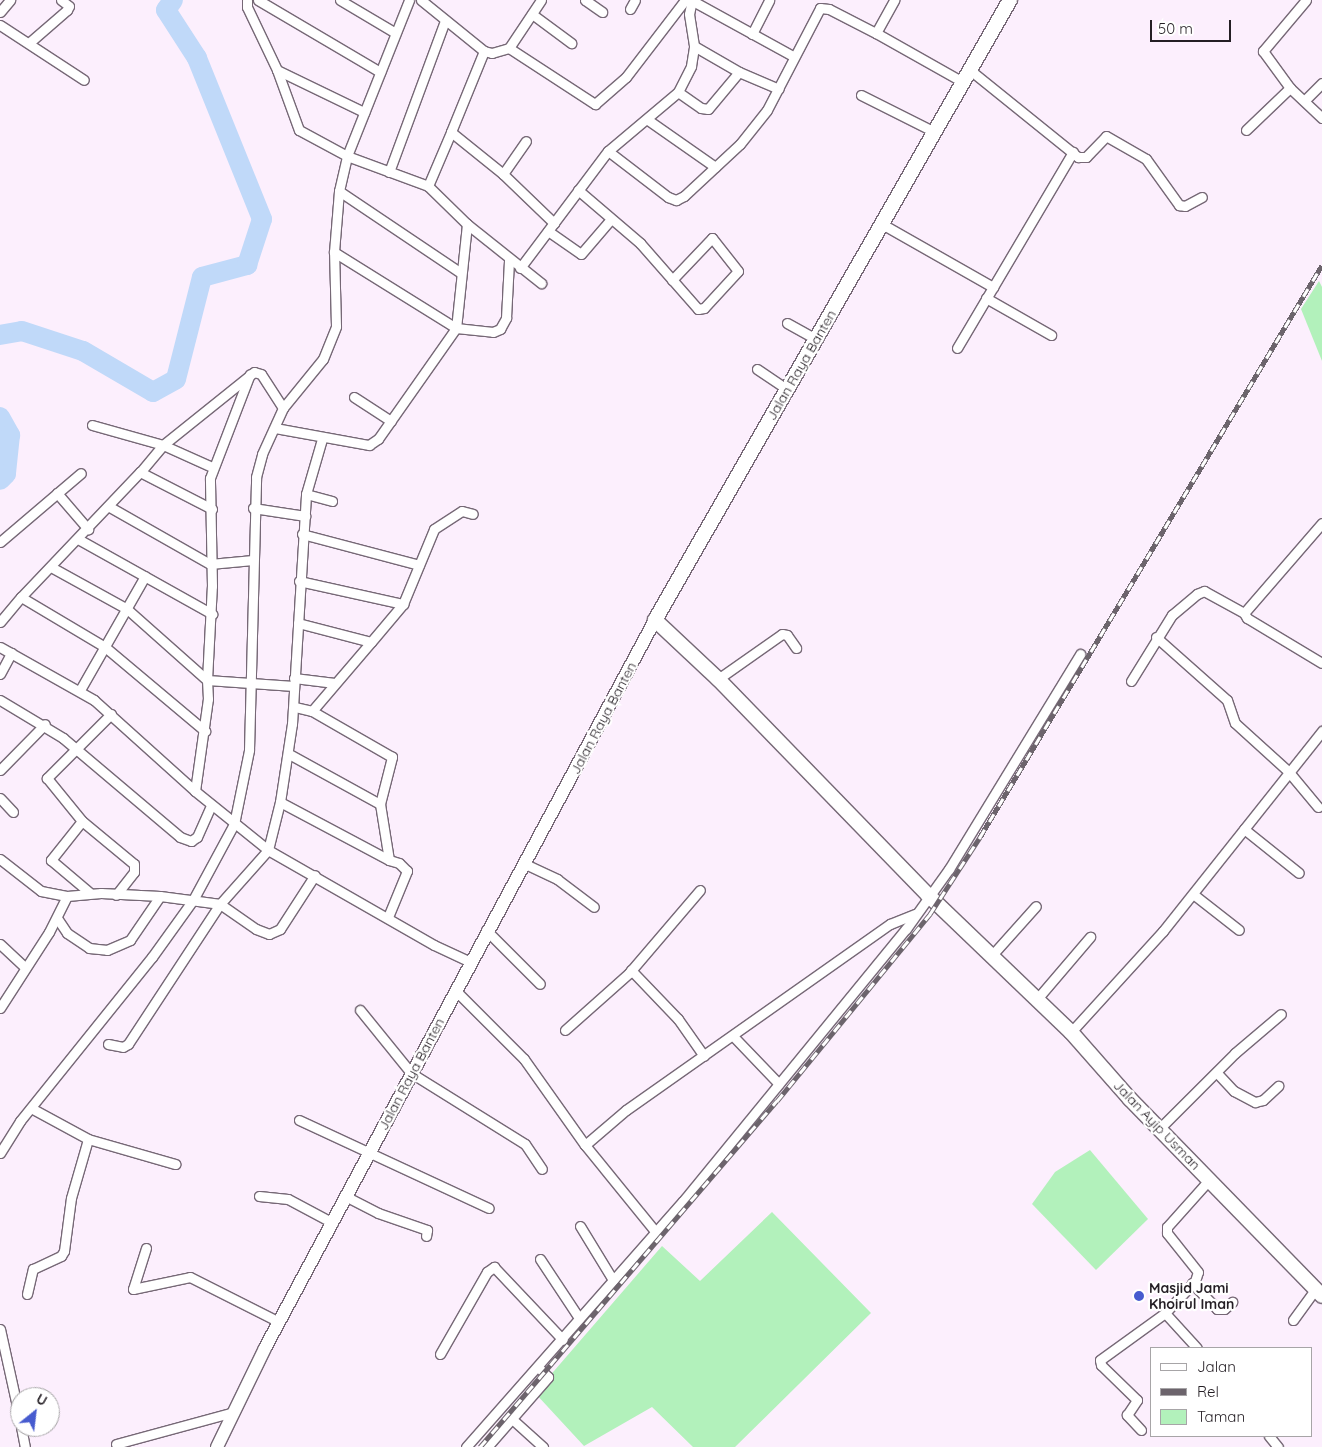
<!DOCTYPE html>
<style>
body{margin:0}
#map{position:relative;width:1322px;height:1447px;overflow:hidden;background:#fceffd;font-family:Quicksand,sans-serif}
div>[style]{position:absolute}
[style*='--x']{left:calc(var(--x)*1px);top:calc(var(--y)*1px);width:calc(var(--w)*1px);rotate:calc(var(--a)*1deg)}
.green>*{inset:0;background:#b2f1bb}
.river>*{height:20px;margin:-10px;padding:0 10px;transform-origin:10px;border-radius:10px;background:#c0d9f9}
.roads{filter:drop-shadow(1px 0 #766876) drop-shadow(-1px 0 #766876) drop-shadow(0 1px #766876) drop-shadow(0 -1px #766876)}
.minor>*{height:9px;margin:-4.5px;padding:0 4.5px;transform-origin:4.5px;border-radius:4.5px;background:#fff}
.secondary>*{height:12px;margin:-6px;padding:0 6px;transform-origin:6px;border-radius:6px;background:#fff}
.primary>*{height:14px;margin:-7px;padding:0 7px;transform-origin:7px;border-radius:7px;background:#fff}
.rail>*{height:5px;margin-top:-2.5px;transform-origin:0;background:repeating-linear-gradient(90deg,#fff 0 9px,#6c646c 0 18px);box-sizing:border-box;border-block:1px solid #6c646c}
.dots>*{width:14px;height:14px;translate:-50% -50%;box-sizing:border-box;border:2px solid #fff;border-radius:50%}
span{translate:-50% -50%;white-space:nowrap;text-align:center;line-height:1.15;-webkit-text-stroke:4.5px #fff;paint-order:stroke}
.street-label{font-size:14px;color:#241e24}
.poi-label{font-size:14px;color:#241e24;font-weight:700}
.left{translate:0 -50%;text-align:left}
.legend{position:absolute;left:1150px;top:1347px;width:162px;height:90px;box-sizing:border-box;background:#fff;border:1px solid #a7a5a7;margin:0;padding:6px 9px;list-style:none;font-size:15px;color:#241e24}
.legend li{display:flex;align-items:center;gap:10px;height:25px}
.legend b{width:25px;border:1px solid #a7a5a7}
.north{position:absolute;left:10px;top:1387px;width:50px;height:50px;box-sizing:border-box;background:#fff;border:1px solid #a7a5a7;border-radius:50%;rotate:29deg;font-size:14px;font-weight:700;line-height:20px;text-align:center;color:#241e24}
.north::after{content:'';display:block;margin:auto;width:18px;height:22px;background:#475bcf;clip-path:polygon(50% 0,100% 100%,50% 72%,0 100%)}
.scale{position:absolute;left:1150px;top:20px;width:81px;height:22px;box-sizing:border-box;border:2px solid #241e24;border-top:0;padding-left:6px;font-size:15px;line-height:18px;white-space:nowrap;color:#241e24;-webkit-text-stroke:4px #fff;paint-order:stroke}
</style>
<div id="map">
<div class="green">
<div style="clip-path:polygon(1319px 281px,1322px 287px,1322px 361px,1301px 309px)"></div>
<div style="clip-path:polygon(1090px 1150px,1148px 1219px,1096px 1270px,1032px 1204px,1055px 1172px)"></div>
<div style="clip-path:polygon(772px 1212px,871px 1313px,735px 1447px,693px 1447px,652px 1407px,584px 1446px,535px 1393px,662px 1246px,700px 1281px)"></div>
</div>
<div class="river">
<div style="--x:0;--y:335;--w:22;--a:-10"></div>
<div style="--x:22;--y:331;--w:64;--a:18.2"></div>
<div style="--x:83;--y:351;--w:81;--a:30.4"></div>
<div style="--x:153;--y:392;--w:26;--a:-29"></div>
<div style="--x:176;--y:379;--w:105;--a:-75.7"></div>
<div style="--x:202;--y:277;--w:47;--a:-14.9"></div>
<div style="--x:247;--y:265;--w:48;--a:-71.9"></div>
<div style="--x:262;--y:219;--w:174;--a:-112"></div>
<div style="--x:197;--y:58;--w:57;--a:-122.9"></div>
<div style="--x:166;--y:10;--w:12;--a:-55"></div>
<div style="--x:0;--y:417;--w:21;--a:61"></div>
<div style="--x:10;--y:435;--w:39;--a:96"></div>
<div style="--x:6;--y:474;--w:8;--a:135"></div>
</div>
<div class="roads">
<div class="minor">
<div style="--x:247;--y:0;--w:7;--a:90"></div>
<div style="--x:247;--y:7;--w:70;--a:64.5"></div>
<div style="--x:277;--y:70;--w:64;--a:69.9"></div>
<div style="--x:299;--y:130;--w:55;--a:28.4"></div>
<div style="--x:347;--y:156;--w:86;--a:20.3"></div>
<div style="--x:428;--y:186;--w:54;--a:44.3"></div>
<div style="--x:467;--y:224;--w:95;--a:38.6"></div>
<div style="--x:258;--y:0;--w:142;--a:30.5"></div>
<div style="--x:340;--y:0;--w:63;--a:30.7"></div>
<div style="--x:421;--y:0;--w:81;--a:39"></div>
<div style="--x:541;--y:0;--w:58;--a:123.7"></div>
<div style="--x:509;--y:48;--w:18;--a:164"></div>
<div style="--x:492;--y:53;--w:8;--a:-166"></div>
<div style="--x:484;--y:51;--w:87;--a:112.2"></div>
<div style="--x:451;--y:132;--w:67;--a:38.9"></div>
<div style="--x:503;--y:174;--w:71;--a:43.9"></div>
<div style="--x:585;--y:0;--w:21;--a:35"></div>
<div style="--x:691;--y:0;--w:116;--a:28.8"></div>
<div style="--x:692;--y:0;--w:14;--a:102"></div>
<div style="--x:689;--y:14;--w:32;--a:81"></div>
<div style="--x:694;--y:46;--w:52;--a:30"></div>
<div style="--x:1306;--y:0;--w:67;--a:130.1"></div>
<div style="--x:1263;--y:51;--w:46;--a:53.9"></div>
<div style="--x:1290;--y:88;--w:44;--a:43.2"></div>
<div style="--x:630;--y:9;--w:10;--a:-61"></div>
<div style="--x:0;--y:12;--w:16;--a:-50"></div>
<div style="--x:532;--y:14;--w:49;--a:36.6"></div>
<div style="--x:0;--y:25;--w:100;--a:33.2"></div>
<div style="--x:876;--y:33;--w:38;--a:-61"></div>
<div style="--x:752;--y:34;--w:38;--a:-63"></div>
<div style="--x:30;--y:42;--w:49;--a:-40.9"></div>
<div style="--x:67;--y:10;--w:4;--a:-63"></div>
<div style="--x:69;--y:6;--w:10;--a:-143"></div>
<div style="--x:509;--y:48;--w:103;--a:33.1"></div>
<div style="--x:595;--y:104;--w:41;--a:-41.1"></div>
<div style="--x:626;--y:77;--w:97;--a:-52.5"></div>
<div style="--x:277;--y:70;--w:97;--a:25.8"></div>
<div style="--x:970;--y:70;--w:139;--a:38.9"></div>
<div style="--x:1078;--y:157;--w:8;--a:0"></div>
<div style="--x:1086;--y:157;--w:29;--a:-46"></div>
<div style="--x:1106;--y:136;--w:46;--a:29.9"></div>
<div style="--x:1146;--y:159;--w:57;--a:54.3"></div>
<div style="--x:1179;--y:205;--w:6;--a:9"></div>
<div style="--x:1185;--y:206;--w:19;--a:-28"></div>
<div style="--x:678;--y:92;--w:29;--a:-63"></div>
<div style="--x:691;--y:66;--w:20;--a:-81"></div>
<div style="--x:861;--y:95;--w:83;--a:26.6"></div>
<div style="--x:1305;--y:100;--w:24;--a:-45"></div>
<div style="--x:648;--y:120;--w:82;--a:35"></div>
<div style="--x:1246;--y:130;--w:61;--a:-43.7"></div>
<div style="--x:608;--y:151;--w:76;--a:37.5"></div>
<div style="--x:668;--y:197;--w:9;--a:21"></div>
<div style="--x:676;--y:200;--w:9;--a:-27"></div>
<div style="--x:684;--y:196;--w:76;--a:-42.9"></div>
<div style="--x:740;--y:144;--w:43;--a:-51.5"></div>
<div style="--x:767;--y:110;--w:115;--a:-62.5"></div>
<div style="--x:820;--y:8;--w:9;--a:6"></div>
<div style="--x:829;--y:9;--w:53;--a:27.1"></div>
<div style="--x:876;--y:33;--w:100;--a:29.4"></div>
<div style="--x:389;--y:172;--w:161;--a:-69.7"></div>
<div style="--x:503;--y:174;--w:40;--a:-55.1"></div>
<div style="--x:428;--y:186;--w:59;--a:-66.9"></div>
<div style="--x:578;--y:190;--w:82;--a:40.5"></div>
<div style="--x:640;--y:243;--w:88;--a:48.7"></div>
<div style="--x:698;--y:309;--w:6;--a:-9"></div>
<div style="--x:704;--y:308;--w:50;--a:-47.4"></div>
<div style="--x:738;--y:271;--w:42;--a:-128.2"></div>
<div style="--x:712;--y:238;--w:58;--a:133.6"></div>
<div style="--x:339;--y:191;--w:147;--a:33.9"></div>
<div style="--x:467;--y:224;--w:105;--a:96"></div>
<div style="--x:456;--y:328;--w:37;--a:6"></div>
<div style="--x:493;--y:332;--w:8;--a:-23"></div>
<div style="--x:500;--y:329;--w:13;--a:-61"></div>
<div style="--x:506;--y:318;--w:58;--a:-87"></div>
<div style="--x:882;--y:224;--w:128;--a:29.6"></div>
<div style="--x:548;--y:231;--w:40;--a:34.9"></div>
<div style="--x:581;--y:254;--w:46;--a:-49.4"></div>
<div style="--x:520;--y:268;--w:146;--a:-53.1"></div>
<div style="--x:608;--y:151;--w:92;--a:-40.1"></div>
<div style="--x:678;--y:92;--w:28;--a:35"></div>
<div style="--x:701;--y:108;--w:7;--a:8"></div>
<div style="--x:708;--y:109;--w:48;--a:-50"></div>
<div style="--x:739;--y:72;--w:43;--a:23"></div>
<div style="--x:986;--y:298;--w:75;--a:29.6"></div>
<div style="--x:787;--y:323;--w:33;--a:29"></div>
<div style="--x:957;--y:348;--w:228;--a:-59.4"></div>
<div style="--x:757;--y:369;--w:36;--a:34"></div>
<div style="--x:354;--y:397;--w:44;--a:33"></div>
<div style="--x:283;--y:408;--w:63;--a:-50.8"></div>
<div style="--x:323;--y:359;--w:35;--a:-68"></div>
<div style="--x:336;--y:326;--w:74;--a:-91.5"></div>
<div style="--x:334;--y:252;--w:61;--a:-85.3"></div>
<div style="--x:339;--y:191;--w:36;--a:-77"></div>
<div style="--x:347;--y:156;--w:168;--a:-68.3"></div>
<div style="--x:92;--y:425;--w:74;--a:15.7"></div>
<div style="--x:163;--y:445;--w:54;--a:24.2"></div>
<div style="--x:275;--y:428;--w:96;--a:10.3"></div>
<div style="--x:369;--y:445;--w:11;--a:-34"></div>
<div style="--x:378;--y:439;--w:136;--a:-54.9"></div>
<div style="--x:456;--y:328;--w:144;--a:-148.1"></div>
<div style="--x:57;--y:493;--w:48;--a:49.3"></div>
<div style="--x:306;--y:494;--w:27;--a:15"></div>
<div style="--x:108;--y:506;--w:117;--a:29.6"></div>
<div style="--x:210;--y:564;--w:43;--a:-5.3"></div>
<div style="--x:253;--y:508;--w:53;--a:8.7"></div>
<div style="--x:1322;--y:523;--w:119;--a:130.9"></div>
<div style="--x:1244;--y:613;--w:6;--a:59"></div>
<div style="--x:1247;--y:618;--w:87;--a:31"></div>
<div style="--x:302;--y:534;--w:121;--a:14.8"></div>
<div style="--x:78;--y:539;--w:154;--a:29.2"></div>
<div style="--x:0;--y:542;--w:106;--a:-40.4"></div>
<div style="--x:51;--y:567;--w:87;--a:28.9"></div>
<div style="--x:127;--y:609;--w:107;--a:41.6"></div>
<div style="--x:207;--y:680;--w:87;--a:3.9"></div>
<div style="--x:299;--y:581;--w:107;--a:12.5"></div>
<div style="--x:21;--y:597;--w:173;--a:-46.4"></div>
<div style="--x:140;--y:472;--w:81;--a:27.2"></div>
<div style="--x:0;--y:622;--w:33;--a:-50"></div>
<div style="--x:21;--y:597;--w:98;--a:30.8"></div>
<div style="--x:105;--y:647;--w:131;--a:40"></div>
<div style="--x:298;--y:623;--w:75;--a:14.6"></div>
<div style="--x:371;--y:642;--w:50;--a:-49.9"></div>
<div style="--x:403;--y:604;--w:81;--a:-67.5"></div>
<div style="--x:434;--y:529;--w:33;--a:-33"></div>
<div style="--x:462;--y:511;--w:11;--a:15"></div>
<div style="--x:1156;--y:637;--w:95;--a:41.6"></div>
<div style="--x:1227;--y:700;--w:24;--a:71"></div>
<div style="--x:1235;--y:723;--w:72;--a:42.2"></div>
<div style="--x:1288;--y:771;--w:47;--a:50.2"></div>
<div style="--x:0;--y:647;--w:108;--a:29.4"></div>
<div style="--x:94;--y:700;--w:136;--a:42"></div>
<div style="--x:195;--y:791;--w:94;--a:38.9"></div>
<div style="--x:268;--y:850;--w:191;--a:29.8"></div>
<div style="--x:434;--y:945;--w:40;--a:25"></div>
<div style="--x:0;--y:674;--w:24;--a:-62"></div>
<div style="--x:294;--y:678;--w:39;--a:7"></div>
<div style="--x:718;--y:679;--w:78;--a:-35.1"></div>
<div style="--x:782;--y:634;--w:5;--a:11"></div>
<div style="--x:787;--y:635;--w:16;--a:55"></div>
<div style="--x:1131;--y:681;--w:78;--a:-58.2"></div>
<div style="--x:1172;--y:615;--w:33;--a:-40"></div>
<div style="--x:1197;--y:594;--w:8;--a:-23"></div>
<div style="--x:1204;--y:591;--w:46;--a:28.8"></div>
<div style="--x:80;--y:690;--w:131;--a:-60.3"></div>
<div style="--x:0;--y:700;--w:74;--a:31.1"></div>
<div style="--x:63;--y:738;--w:153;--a:40.2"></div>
<div style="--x:180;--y:837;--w:12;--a:20"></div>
<div style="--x:191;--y:841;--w:7;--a:-34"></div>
<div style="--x:197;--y:837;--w:35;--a:-66"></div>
<div style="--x:312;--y:711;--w:91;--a:-49.5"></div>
<div style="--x:111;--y:714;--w:91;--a:135"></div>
<div style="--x:47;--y:778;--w:55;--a:50.9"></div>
<div style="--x:82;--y:821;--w:67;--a:39.6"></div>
<div style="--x:134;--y:864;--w:8;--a:90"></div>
<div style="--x:134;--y:872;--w:29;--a:128"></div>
<div style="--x:289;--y:754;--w:104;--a:28.8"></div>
<div style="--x:0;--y:770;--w:64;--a:-45.6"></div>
<div style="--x:195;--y:791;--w:93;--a:-82"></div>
<div style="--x:208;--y:699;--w:19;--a:-93"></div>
<div style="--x:207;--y:680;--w:94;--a:-87"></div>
<div style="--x:212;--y:586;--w:108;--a:-91.1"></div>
<div style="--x:210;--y:478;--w:111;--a:-69"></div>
<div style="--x:0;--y:798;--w:19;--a:47"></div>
<div style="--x:280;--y:802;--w:123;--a:28"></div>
<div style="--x:389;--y:860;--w:57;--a:-99.1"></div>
<div style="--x:380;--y:804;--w:49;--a:-75.7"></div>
<div style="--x:392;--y:757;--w:92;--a:-150.1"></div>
<div style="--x:312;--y:711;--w:18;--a:-167"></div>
<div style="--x:82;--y:821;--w:50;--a:128.5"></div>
<div style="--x:51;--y:860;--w:51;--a:40.2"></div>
<div style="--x:1244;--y:829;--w:70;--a:38.7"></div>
<div style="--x:0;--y:859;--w:52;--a:38"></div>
<div style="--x:41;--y:891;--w:26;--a:11"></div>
<div style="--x:67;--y:896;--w:34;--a:-5"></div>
<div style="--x:101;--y:893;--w:59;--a:2.9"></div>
<div style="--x:160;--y:896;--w:61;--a:7.6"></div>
<div style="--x:220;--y:904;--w:44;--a:34.8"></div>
<div style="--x:256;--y:929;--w:14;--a:21"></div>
<div style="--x:269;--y:934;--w:12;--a:-24"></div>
<div style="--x:280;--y:929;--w:64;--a:-57.1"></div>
<div style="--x:523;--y:863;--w:38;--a:25"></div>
<div style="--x:557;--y:879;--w:46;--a:37.1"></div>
<div style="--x:1193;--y:894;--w:58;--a:38"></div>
<div style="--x:388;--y:917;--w:50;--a:-67.6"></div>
<div style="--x:407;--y:871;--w:11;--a:-135"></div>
<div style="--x:399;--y:863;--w:10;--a:-163"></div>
<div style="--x:57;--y:918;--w:18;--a:56"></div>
<div style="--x:67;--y:933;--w:27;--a:34"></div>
<div style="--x:89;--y:948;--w:18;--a:6"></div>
<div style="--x:107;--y:950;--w:25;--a:-23"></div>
<div style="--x:130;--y:940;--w:53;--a:-55.7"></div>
<div style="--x:486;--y:930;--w:76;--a:45"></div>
<div style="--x:0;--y:944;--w:34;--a:43"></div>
<div style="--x:993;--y:954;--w:64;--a:-48.1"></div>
<div style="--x:631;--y:970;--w:68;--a:46.2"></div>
<div style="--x:678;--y:1019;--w:45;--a:54.9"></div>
<div style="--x:456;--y:991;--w:96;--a:45"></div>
<div style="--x:524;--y:1059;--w:105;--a:54.7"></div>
<div style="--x:585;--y:1145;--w:111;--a:50.9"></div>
<div style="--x:1037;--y:999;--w:82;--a:-49.5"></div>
<div style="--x:0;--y:1008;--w:90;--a:-57.2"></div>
<div style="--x:49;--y:932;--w:40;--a:-63.4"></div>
<div style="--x:360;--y:1010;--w:81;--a:51"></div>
<div style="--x:411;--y:1073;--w:134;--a:31.9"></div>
<div style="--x:525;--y:1144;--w:30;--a:56"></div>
<div style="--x:565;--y:1030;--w:86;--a:-41.7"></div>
<div style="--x:629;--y:973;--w:109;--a:-49.5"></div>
<div style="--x:1071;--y:1032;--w:137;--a:-47.7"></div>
<div style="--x:1163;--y:931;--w:256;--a:-51.5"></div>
<div style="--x:733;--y:1036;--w:66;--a:46.2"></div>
<div style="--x:108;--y:1044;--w:15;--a:11"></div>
<div style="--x:123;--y:1047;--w:6;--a:-31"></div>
<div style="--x:128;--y:1044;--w:168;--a:-56.7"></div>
<div style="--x:220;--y:904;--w:72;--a:-48.4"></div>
<div style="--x:268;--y:850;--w:49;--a:-76"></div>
<div style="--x:280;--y:802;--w:79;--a:-81.3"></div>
<div style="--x:292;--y:724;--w:230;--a:-86.5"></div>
<div style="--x:306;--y:494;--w:57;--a:-73.8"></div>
<div style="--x:1217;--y:1073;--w:25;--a:47"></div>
<div style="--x:1234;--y:1091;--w:24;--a:28"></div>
<div style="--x:1255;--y:1102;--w:8;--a:-14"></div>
<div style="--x:1263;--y:1100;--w:21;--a:-43"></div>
<div style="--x:31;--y:1108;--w:65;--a:28.5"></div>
<div style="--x:88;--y:1139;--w:91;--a:16"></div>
<div style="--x:299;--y:1120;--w:209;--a:24.9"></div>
<div style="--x:1159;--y:1129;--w:107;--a:-45"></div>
<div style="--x:1235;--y:1053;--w:60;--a:-40.3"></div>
<div style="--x:585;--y:1145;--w:54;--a:-40.5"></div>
<div style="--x:626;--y:1110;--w:323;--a:-35.2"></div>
<div style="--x:890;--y:924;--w:27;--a:-22"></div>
<div style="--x:0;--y:1153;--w:38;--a:-58"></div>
<div style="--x:20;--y:1121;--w:211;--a:-51.2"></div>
<div style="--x:152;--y:957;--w:70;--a:-54.3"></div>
<div style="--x:193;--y:900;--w:86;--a:-61.7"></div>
<div style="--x:234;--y:824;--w:76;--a:-78.5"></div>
<div style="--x:249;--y:750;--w:273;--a:-88.5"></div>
<div style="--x:256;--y:477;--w:24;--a:-75"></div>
<div style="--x:262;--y:454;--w:51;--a:-65.5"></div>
<div style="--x:283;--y:408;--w:40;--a:-122.9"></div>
<div style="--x:261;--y:374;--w:7;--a:-164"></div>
<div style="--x:254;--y:372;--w:117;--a:141.3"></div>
<div style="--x:163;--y:445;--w:35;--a:130"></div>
<div style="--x:259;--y:1196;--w:29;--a:6"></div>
<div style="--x:288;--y:1199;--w:51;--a:28.1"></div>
<div style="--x:347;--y:1197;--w:35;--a:27"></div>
<div style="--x:378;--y:1213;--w:52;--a:19.1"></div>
<div style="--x:427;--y:1230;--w:6;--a:99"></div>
<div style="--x:580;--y:1226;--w:63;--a:58.6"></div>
<div style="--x:146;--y:1248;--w:43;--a:107.6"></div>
<div style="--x:133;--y:1289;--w:58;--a:-11.9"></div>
<div style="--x:190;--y:1277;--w:100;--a:26.8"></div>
<div style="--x:540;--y:1259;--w:71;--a:56.5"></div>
<div style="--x:1192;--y:1283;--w:36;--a:46"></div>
<div style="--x:1217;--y:1309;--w:7;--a:0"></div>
<div style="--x:1224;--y:1309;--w:11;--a:-41"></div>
<div style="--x:27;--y:1294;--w:26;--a:-77"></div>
<div style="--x:33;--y:1269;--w:31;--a:-25"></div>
<div style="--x:61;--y:1256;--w:6;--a:-59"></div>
<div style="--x:64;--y:1251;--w:53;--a:-82.5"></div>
<div style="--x:71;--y:1198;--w:61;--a:-73.9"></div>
<div style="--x:1165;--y:1313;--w:47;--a:47.6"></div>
<div style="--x:1293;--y:1320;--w:37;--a:-54"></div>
<div style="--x:0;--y:1329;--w:93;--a:77.6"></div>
<div style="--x:440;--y:1354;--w:95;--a:-60.2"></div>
<div style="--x:487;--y:1272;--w:9;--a:-36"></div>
<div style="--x:494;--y:1267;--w:100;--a:46.6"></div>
<div style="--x:512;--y:1419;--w:42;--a:42.1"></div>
<div style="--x:21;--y:1427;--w:20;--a:79"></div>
<div style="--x:1141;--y:1430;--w:21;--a:-133"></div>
<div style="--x:1127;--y:1415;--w:18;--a:-56"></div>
<div style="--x:1137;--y:1400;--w:50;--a:-135.8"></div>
<div style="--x:1101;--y:1365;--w:5;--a:-101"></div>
<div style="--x:1100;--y:1360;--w:80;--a:-35.9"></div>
<div style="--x:1165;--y:1313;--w:44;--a:-46.8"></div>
<div style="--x:1195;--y:1281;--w:9;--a:-72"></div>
<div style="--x:1198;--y:1272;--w:50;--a:-128.5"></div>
<div style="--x:1167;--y:1233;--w:6;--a:-90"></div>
<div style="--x:1167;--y:1227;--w:63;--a:-48.2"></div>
<div style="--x:1269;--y:1436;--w:14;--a:51"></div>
<div style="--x:116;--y:1444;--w:122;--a:-15.2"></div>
<div style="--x:466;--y:1447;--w:328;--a:-48.6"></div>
<div style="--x:683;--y:1201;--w:352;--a:-50.7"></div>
<div style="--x:906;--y:929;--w:74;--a:-54.4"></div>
<div style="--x:949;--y:869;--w:252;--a:-58.6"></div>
<div style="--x:487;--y:1447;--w:93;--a:-48.9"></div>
<div style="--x:548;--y:1377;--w:13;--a:-135"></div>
</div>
<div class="secondary">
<div style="--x:217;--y:1447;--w:110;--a:-64.1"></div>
<div style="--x:265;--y:1348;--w:826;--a:-61.82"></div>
</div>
<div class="primary">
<div style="--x:1010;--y:0;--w:714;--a:119.79"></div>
<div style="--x:655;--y:620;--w:86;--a:43.1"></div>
<div style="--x:718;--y:679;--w:301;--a:45.8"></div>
<div style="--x:928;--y:895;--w:198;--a:43.8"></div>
<div style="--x:1071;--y:1032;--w:89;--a:48.6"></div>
<div style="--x:1130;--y:1099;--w:275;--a:45.7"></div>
</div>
</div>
<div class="rail">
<div style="--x:480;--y:1447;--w:456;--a:-49.4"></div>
<div style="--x:777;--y:1101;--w:242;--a:-50.7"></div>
<div style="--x:930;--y:914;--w:92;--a:-57"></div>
<div style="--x:980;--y:837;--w:666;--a:-59.12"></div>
</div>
<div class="dots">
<div style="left:1139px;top:1296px;background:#475bcf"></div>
</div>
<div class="street-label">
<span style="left:801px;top:365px;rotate:-60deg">Jalan Raya Banten</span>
<span style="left:603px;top:718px;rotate:-62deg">Jalan Raya Banten</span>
<span style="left:411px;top:1074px;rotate:-62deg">Jalan Raya Banten</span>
<span style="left:1157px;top:1125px;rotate:46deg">Jalan Ayip Usman</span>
</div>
<div class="poi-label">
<span class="left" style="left:1149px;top:1296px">Masjid Jami<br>Khoirul Iman</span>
</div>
<ul class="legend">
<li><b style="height:6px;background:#fff"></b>Jalan</li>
<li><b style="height:6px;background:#6c646c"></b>Rel</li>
<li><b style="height:14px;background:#b2f1bb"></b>Taman</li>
</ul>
<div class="north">U</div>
<div class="scale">50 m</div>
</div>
